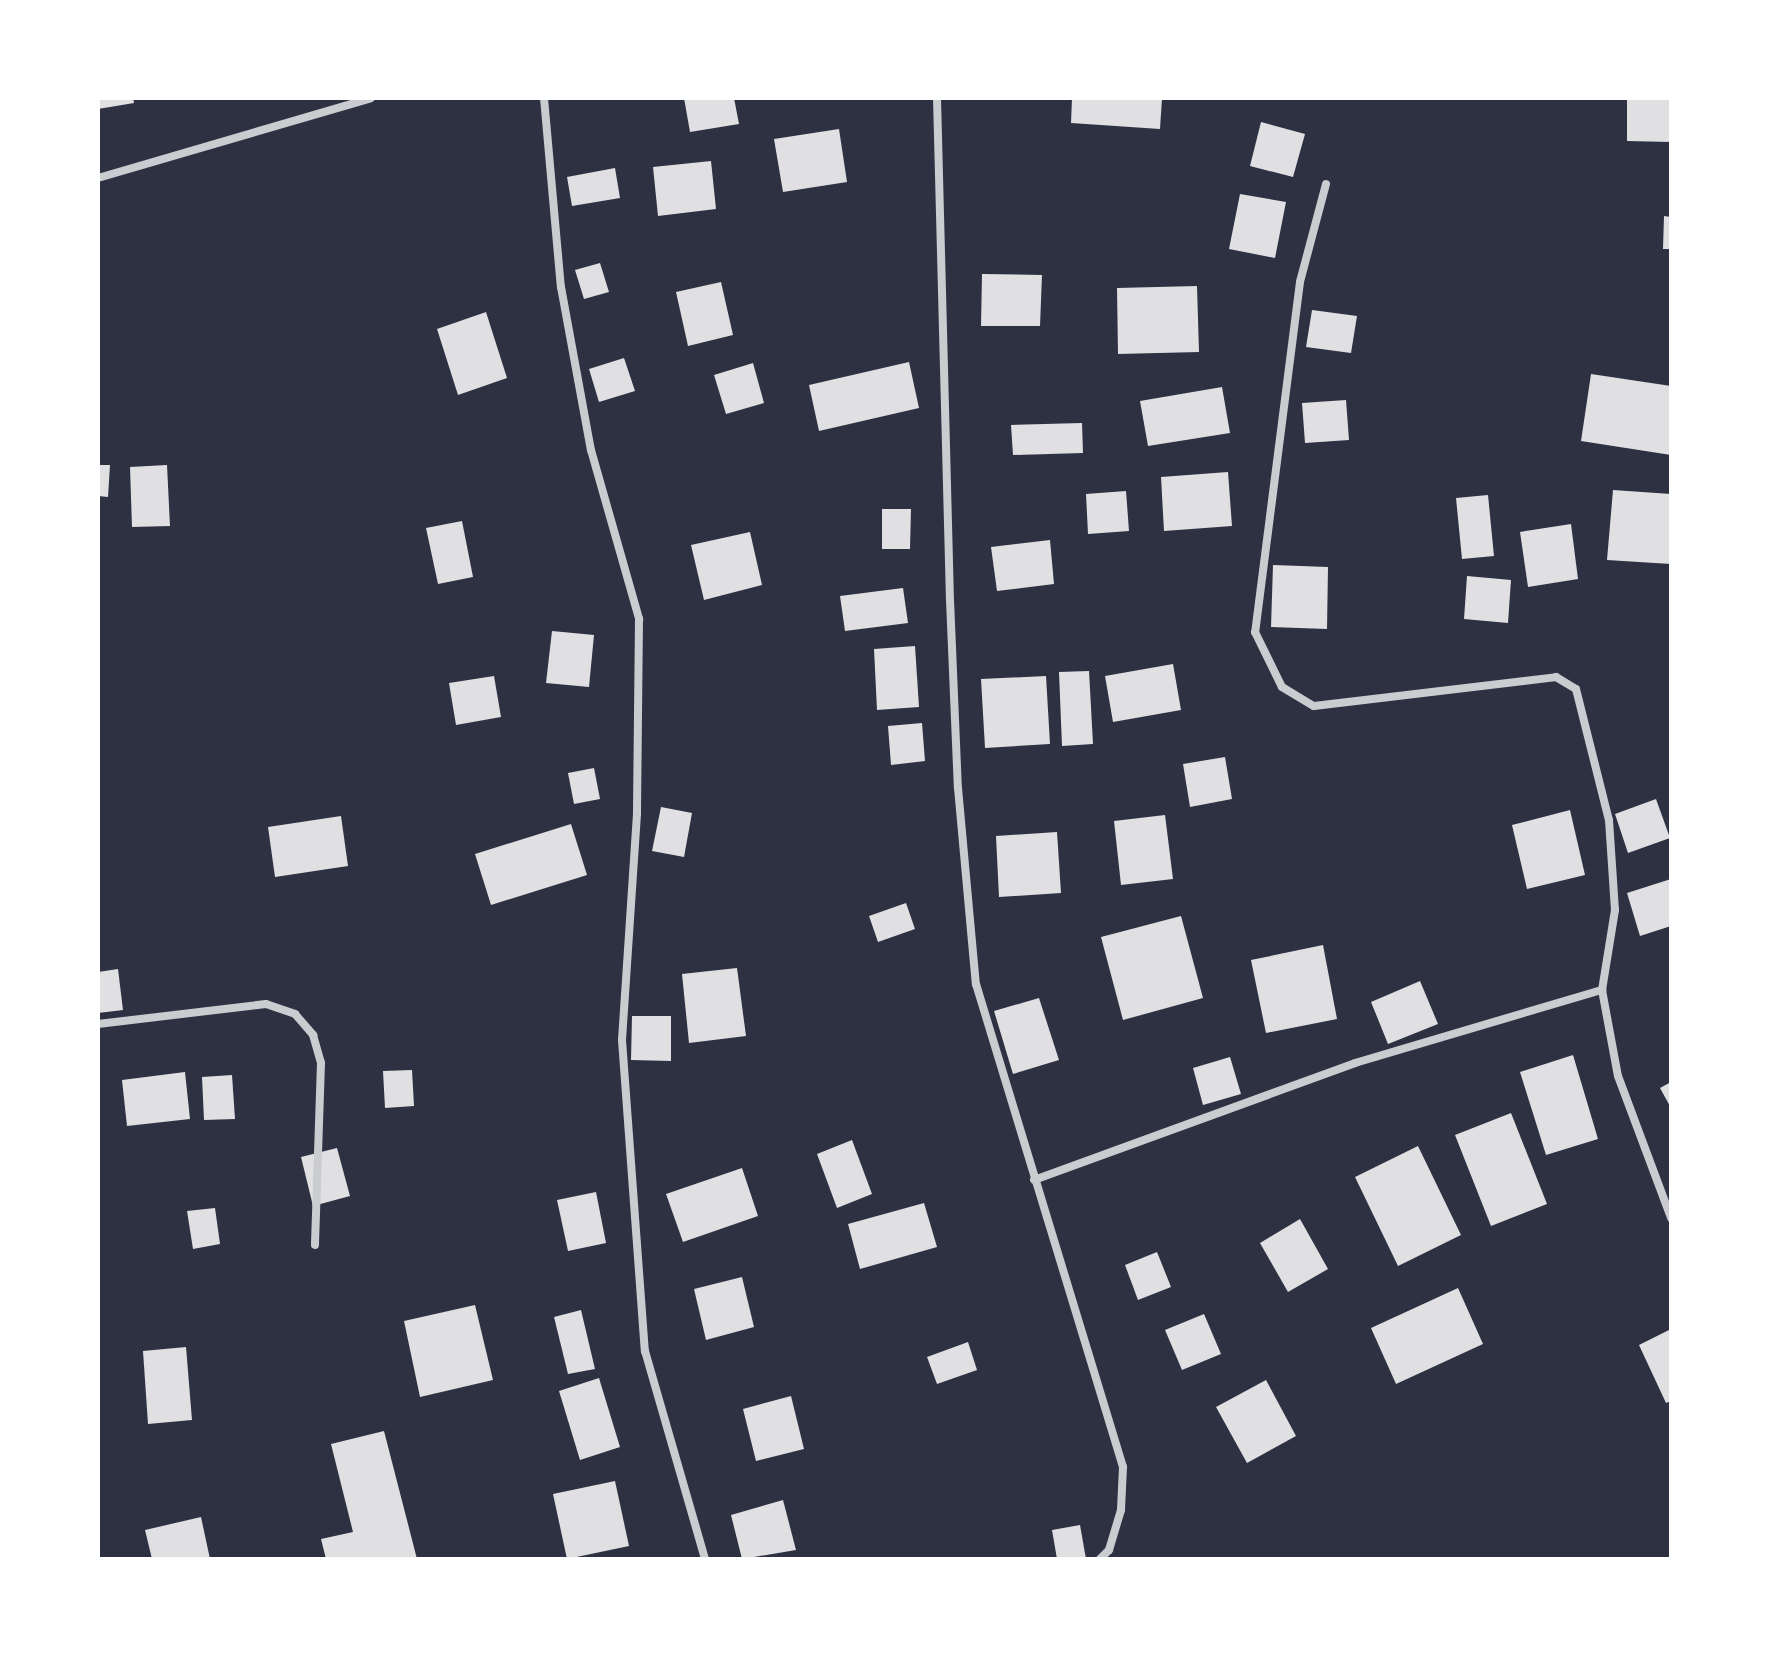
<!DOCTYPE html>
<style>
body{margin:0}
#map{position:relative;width:1769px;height:1657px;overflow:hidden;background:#2d3142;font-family:"Fira Sans",sans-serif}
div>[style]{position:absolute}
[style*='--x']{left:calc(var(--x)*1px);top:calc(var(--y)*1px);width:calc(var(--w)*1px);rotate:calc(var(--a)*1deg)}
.building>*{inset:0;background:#e0e0e3}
.minor>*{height:8px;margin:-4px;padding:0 4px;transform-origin:4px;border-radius:4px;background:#caccd0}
span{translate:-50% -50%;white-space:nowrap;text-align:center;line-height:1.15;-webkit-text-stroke:6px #fff;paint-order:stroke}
.frame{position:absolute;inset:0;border:100px solid #fff;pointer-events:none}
</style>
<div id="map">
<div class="building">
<div style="clip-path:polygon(98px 98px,133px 98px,134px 103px,98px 109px)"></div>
<div style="clip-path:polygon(684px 98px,734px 98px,739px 124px,690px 132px)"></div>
<div style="clip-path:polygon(1072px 98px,1162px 98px,1160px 129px,1071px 123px)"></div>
<div style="clip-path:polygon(1627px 98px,1671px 98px,1671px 142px,1627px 141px)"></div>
<div style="clip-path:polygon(1261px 122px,1305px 134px,1293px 177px,1250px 166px)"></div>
<div style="clip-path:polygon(839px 129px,847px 182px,783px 192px,774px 139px)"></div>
<div style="clip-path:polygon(711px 161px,716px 209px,658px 216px,653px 167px)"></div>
<div style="clip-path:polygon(615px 168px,620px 198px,572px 206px,567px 177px)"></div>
<div style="clip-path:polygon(1240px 194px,1286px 202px,1275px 258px,1229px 249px)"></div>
<div style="clip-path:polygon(1664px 216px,1671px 217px,1671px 249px,1663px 249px)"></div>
<div style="clip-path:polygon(600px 263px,609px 292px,584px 299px,575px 270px)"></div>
<div style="clip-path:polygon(982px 274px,1042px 275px,1040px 326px,981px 326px)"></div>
<div style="clip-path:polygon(721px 282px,733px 335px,688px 346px,676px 292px)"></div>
<div style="clip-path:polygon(1197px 286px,1199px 352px,1118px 354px,1117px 288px)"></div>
<div style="clip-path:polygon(1312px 310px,1357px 316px,1351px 353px,1306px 347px)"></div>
<div style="clip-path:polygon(486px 312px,507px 378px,458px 395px,437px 329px)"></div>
<div style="clip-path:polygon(624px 358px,635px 391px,599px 402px,589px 369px)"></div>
<div style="clip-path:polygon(909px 362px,919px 408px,819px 431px,809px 385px)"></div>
<div style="clip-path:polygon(753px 363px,764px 403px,726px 414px,714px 375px)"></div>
<div style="clip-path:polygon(1591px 374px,1671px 386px,1671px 455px,1581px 441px)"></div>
<div style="clip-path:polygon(1222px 387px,1230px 433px,1148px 446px,1140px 401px)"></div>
<div style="clip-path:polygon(1346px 400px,1349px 440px,1305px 443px,1302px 403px)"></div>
<div style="clip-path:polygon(1082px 423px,1083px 453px,1013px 455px,1011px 425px)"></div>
<div style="clip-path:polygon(98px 465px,110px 465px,108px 497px,98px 496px)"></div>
<div style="clip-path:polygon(167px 465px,170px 526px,132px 527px,130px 467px)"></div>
<div style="clip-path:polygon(1228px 472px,1232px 526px,1164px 531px,1161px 477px)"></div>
<div style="clip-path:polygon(1613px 490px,1671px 494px,1671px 564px,1607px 560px)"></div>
<div style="clip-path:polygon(1126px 491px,1129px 531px,1088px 534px,1086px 494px)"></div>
<div style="clip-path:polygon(1488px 495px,1494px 556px,1462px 559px,1456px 498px)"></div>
<div style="clip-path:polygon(882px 509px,911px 509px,910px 549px,882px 549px)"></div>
<div style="clip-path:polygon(462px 521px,473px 577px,438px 584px,426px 528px)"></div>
<div style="clip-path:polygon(1571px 524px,1578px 579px,1528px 587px,1520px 532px)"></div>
<div style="clip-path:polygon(750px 532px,762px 585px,704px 600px,691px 545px)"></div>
<div style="clip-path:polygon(1050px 540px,1054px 584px,997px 591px,991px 547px)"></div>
<div style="clip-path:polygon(1273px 565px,1328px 567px,1327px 629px,1271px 627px)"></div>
<div style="clip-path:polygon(1467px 576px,1511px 580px,1508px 623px,1464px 619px)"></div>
<div style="clip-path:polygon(903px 588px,908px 623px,845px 631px,840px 596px)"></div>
<div style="clip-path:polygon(552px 631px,594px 635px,589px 687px,546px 683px)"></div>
<div style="clip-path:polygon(915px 646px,919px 707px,877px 710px,874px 649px)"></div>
<div style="clip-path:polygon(1173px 664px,1181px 710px,1113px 722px,1105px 676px)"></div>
<div style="clip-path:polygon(1089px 671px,1093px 744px,1062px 746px,1059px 672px)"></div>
<div style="clip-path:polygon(494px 676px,501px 717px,456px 725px,449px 683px)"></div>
<div style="clip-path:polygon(1046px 676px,1050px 744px,985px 748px,981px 679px)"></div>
<div style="clip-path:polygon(922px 723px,925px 761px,891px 765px,888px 726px)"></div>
<div style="clip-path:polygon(1225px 757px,1232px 799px,1190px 807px,1183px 764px)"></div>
<div style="clip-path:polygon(594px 768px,600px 799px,574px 804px,568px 773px)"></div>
<div style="clip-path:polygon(1656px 799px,1670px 838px,1628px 853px,1615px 814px)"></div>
<div style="clip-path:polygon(661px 807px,692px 813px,684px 857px,652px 851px)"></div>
<div style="clip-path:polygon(1570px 810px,1585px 875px,1527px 889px,1512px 825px)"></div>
<div style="clip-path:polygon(1165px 815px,1173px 879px,1121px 885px,1114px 821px)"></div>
<div style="clip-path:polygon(341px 816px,348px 866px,275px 877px,268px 827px)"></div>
<div style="clip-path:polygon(571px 824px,587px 875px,491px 905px,475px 854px)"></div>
<div style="clip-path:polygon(1057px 832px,1061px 893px,999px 897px,996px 836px)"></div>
<div style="clip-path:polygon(1671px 879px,1671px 926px,1640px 936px,1627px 893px)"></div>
<div style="clip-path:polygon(906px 903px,915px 929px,878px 942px,869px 916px)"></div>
<div style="clip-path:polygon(1181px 916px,1203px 998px,1123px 1020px,1101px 937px)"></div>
<div style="clip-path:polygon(1323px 945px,1337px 1019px,1266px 1033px,1251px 960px)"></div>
<div style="clip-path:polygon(737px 968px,746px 1036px,689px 1043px,682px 974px)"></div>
<div style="clip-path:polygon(118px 969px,123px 1010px,98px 1013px,98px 972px)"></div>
<div style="clip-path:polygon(1420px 981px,1438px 1024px,1388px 1044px,1371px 1002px)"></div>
<div style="clip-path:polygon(1039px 998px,1059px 1060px,1013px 1074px,994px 1011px)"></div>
<div style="clip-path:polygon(632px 1016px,671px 1016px,671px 1061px,631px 1060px)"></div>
<div style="clip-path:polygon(1573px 1055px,1598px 1139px,1546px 1155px,1520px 1072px)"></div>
<div style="clip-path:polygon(1230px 1057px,1241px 1094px,1203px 1105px,1193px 1068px)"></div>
<div style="clip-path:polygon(412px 1070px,414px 1106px,385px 1108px,383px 1071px)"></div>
<div style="clip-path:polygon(185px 1072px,190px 1119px,127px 1126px,122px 1080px)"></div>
<div style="clip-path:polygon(232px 1075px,235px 1119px,204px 1120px,202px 1077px)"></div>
<div style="clip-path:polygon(1671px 1082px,1671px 1108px,1660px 1088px)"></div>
<div style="clip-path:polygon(1511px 1113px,1547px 1204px,1491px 1226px,1455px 1135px)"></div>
<div style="clip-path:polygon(852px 1140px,872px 1194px,837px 1208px,817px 1154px)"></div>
<div style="clip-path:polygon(1418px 1146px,1461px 1235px,1398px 1266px,1355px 1177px)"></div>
<div style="clip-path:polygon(337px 1148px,350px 1196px,313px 1206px,301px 1157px)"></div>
<div style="clip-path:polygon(742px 1168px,758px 1216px,683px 1242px,666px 1194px)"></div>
<div style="clip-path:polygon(596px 1192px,606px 1243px,568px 1251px,557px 1200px)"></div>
<div style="clip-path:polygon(924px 1203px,937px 1247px,860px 1269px,848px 1224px)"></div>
<div style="clip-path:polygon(215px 1208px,220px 1244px,193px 1249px,187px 1211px)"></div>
<div style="clip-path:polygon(1300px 1219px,1328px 1269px,1288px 1292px,1260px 1243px)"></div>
<div style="clip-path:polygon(1157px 1252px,1171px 1287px,1138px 1300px,1125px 1265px)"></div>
<div style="clip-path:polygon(742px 1277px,754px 1327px,706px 1340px,694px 1289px)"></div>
<div style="clip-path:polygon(1458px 1288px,1483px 1344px,1396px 1384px,1371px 1328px)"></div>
<div style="clip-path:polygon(475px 1305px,493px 1380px,420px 1397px,404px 1321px)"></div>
<div style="clip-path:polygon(581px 1310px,595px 1369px,568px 1374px,554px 1317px)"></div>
<div style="clip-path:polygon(1204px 1314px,1221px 1354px,1182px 1370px,1165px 1330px)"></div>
<div style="clip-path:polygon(1671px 1329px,1671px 1401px,1666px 1403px,1639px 1345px)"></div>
<div style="clip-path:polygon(968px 1342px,977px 1370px,937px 1384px,927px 1357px)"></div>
<div style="clip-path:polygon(186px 1347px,192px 1420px,148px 1424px,143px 1351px)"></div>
<div style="clip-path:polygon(599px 1378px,620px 1447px,580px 1460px,559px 1391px)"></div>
<div style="clip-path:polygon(1266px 1380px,1296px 1436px,1247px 1463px,1216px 1407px)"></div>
<div style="clip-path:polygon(791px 1396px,804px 1449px,756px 1461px,743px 1409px)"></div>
<div style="clip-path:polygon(384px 1431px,417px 1559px,326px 1559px,321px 1539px,353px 1532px,331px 1444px)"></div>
<div style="clip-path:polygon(615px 1481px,629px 1546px,567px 1559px,553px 1494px)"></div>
<div style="clip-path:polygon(783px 1500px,796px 1550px,742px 1559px,731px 1515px)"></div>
<div style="clip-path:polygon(201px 1517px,210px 1559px,152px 1559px,145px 1530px)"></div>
<div style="clip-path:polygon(1080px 1525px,1086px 1559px,1057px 1559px,1052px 1530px)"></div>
</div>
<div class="minor">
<div style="--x:544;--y:98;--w:190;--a:84.9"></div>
<div style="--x:561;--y:287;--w:166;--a:79.6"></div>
<div style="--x:591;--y:450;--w:176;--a:74.1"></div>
<div style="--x:639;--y:619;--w:195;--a:90.6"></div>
<div style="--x:637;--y:814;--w:226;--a:93.8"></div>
<div style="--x:622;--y:1040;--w:312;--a:85.8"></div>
<div style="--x:645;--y:1351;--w:216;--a:73.9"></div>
<div style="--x:937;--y:98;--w:502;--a:88.52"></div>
<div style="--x:950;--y:600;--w:188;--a:87.6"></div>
<div style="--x:958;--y:788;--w:197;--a:84.8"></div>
<div style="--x:976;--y:984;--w:505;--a:73.07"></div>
<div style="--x:1123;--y:1467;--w:43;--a:92.7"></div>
<div style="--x:1121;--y:1510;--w:42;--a:106.7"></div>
<div style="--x:1109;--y:1550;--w:13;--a:135"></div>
<div style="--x:98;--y:178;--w:284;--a:-16.3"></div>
<div style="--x:1326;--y:184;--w:101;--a:104.9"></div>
<div style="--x:1300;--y:282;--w:353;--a:97.3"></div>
<div style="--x:1255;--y:632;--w:61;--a:63.9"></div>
<div style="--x:1282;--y:687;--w:37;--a:31"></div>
<div style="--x:1314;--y:706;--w:244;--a:-6.8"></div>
<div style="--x:1556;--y:677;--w:23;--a:31"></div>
<div style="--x:1576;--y:689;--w:135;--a:75.9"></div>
<div style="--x:1609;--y:820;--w:90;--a:86.2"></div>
<div style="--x:1615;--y:910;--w:81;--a:99.2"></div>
<div style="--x:1602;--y:990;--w:87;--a:79.5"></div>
<div style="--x:1618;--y:1076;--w:152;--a:69.5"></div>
<div style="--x:98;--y:1024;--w:169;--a:-6.8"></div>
<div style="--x:266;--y:1004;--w:31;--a:19"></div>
<div style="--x:295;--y:1014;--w:28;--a:49"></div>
<div style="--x:313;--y:1035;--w:29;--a:74"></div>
<div style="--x:321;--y:1063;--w:182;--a:91.9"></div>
<div style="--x:1034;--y:1180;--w:342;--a:-20"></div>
<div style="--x:1355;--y:1063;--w:258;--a:-16.5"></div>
</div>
<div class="frame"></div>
</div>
